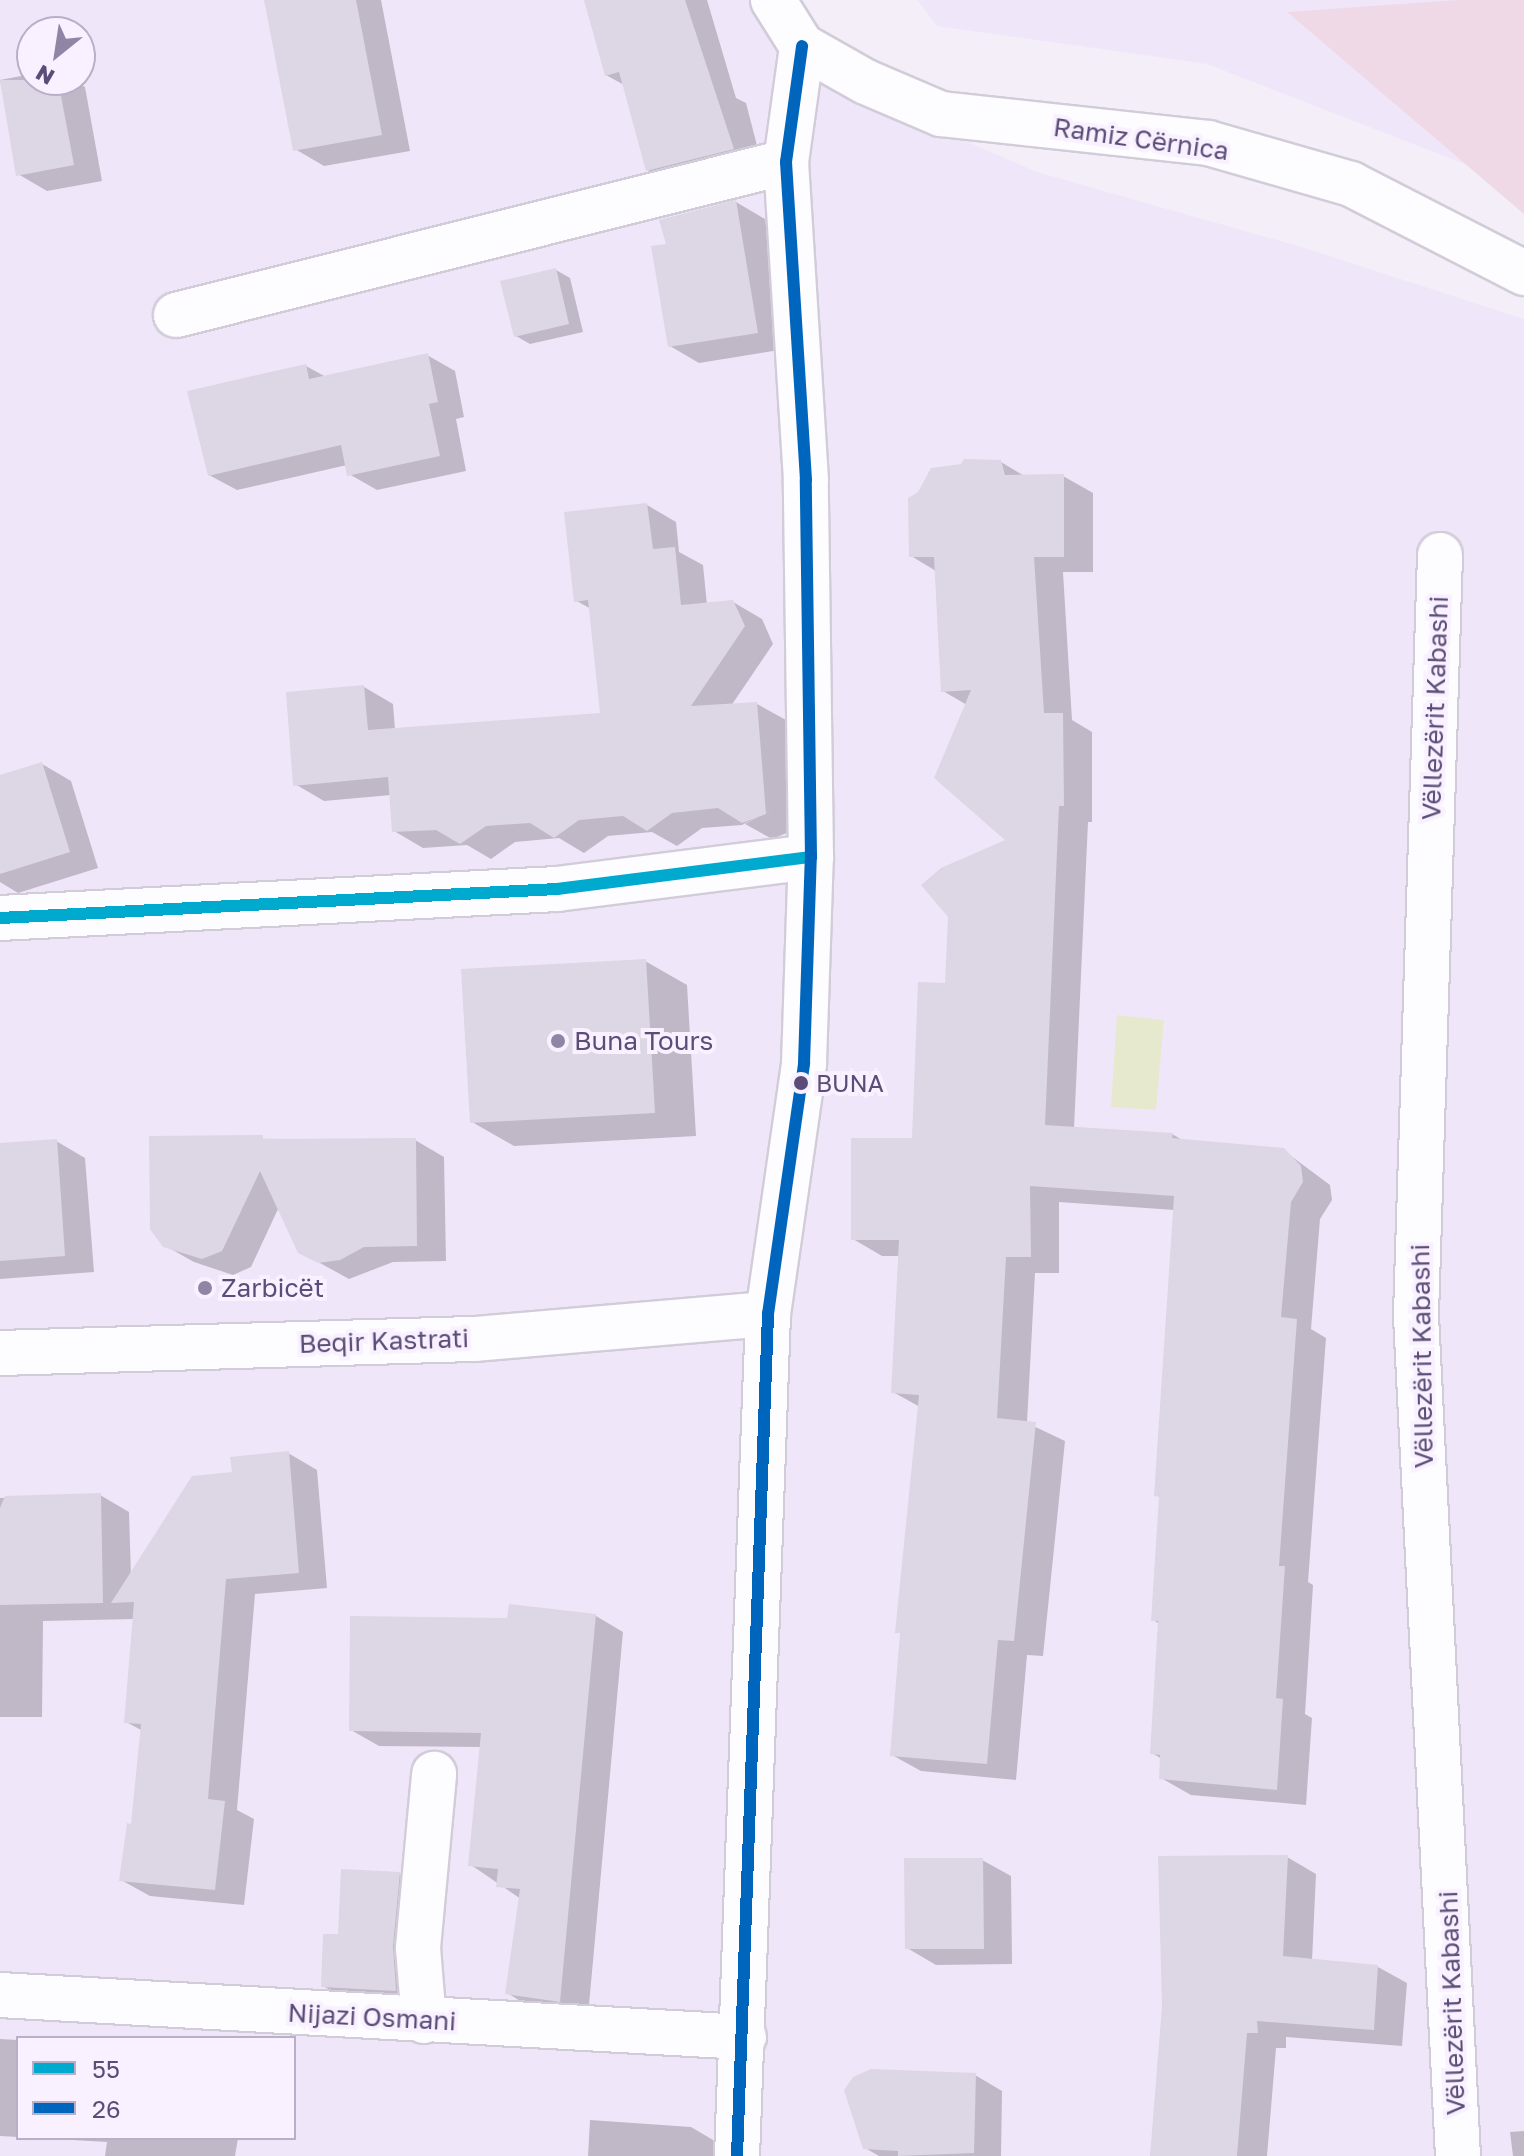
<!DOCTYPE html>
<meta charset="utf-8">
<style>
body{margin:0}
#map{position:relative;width:1524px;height:2156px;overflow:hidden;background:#f4eef8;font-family:"Golos Text",sans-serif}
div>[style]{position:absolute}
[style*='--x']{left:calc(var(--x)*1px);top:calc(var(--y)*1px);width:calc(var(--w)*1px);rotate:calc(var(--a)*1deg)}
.residential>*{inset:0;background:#f0e6f9}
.green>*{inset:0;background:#efd9e6}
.water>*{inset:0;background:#e7e9cf}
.shadow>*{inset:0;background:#0003}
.building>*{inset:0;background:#ddd6e5}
.roads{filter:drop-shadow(2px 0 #d2ccd9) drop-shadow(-2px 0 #d2ccd9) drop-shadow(0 2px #d2ccd9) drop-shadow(0 -2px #d2ccd9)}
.minor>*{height:44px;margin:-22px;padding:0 22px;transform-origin:22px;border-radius:22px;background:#fdfcfe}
.tertiary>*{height:44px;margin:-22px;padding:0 22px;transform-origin:22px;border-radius:22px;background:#fdfcfe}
.bus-1>*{height:12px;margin:-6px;padding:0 6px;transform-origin:6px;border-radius:6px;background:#00a9ce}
.bus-2>*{height:12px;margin:-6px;padding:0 6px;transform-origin:6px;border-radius:6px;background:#0065bd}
.dots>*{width:22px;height:22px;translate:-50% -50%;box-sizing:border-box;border:4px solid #f9f1ff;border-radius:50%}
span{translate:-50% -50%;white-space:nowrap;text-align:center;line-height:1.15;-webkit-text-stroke:8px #f9f1ff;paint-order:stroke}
.bus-label{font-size:24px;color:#5b4d78}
.left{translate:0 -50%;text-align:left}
.street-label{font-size:26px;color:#5b4d78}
.poi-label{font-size:26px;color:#5b4d78}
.legend{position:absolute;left:16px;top:2036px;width:280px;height:104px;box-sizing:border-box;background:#f9f1ff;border:2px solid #baafc9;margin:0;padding:10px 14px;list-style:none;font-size:24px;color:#5b4d78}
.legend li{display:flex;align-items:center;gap:16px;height:40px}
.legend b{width:40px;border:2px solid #baafc9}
.north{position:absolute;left:16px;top:16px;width:80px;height:80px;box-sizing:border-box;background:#f9f1ff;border:2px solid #baafc9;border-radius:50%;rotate:210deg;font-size:22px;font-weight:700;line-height:32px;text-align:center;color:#5b4d78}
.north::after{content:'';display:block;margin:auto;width:28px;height:36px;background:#9185a5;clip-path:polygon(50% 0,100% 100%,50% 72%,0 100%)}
</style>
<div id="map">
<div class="residential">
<div style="clip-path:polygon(evenodd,0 0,773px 0,793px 66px,1037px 172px,1305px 248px,1524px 319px,1524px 2156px,0 2156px,0 0,32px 32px,80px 32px,80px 80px,32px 80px,32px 32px,0 0,18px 2038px,294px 2038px,294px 2138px,18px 2138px,18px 2038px)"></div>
<div style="clip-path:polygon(917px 0,1524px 0,1524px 187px,1207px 64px,937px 26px)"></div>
</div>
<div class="green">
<div style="clip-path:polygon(1458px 0,1524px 0,1524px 214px,1287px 12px)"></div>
</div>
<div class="water">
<div style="clip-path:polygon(1117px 1015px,1164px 1020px,1156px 1110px,1111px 1107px)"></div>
</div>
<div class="shadow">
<div style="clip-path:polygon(266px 0,381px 0,410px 151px,324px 166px,295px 149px)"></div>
<div style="clip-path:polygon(585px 0,707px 0,736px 98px,746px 103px,762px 165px,677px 187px,648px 170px,624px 85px,606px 75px)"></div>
<div style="clip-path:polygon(32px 74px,32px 80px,73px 80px,85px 87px,102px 181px,47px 191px,18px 174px,0 80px)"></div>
<div style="clip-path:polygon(736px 202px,765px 219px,786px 349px,699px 363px,670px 346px,668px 245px)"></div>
<div style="clip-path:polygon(556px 270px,570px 278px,583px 332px,530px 344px,516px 336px)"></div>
<div style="clip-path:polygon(427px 355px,455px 371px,464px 417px,456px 419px,466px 471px,377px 490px,349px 474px,347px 465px,237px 490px,209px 475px,306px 366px,326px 377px)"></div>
<div style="clip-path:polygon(1001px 462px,1026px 477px,1063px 476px,1093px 493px,1093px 572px,1063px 572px,1072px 720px,1092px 732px,1092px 822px,1088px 822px,1074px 1129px,1172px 1134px,1184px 1141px,1283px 1150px,1330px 1185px,1332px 1200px,1320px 1219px,1311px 1329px,1326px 1338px,1308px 1582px,1313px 1585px,1305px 1714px,1312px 1718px,1306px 1805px,1191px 1795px,1161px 1778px,1162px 1759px,1152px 1753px,1160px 1624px,1153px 1620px,1175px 1210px,1059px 1202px,1059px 1273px,1035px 1273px,1027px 1423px,1065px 1441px,1043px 1656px,1027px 1655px,1016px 1780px,921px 1771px,892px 1755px,920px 1407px,893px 1392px,900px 1256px,882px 1256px,853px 1239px,914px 1140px,947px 985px,1009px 841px,967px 705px,943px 691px,936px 571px,911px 556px)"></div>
<div style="clip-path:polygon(647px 505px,676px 522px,679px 552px,703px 565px,707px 605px,733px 602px,762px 619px,773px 644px,731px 706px,757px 704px,786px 720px,794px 830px,772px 839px,745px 824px,775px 808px,742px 825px,702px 828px,677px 846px,652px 832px,608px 836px,584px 853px,559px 838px,515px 842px,491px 859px,467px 845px,423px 848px,394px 831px,391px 795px,324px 801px,295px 784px,364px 687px,393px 704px,395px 730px,602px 715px,591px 609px,575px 600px)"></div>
<div style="clip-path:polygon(42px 764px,71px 781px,98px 868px,18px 893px,0 882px,0 777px)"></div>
<div style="clip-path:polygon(645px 961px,687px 985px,696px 1136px,514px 1146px,472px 1122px)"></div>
<div style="clip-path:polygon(151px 1138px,415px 1140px,444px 1157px,446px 1261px,393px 1262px,349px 1279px,300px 1252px,279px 1207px,251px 1267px,233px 1275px,194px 1262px,164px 1245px)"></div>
<div style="clip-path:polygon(56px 1141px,85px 1158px,94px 1272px,0 1279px,0 1145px)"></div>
<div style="clip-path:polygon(288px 1453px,317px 1470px,327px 1588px,255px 1594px,237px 1810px,254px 1819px,244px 1905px,150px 1896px,121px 1880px,133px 1826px,143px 1731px,126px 1722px,135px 1619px,43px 1621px,42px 1717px,0 1717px,0 1498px,100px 1495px,129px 1512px,131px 1576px,234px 1473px)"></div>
<div style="clip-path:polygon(596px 1616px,623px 1632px,588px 2016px,535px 2010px,507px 1993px,521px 1899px,471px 1865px,481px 1747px,379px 1746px,351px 1730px,509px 1620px)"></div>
<div style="clip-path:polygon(1287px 1857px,1316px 1874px,1312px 1961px,1378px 1967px,1407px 1983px,1402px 2046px,1286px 2037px,1286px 2048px,1276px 2048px,1267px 2156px,1152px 2156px)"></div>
<div style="clip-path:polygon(982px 1860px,1011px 1876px,1012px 1964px,936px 1965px,907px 1948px)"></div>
<div style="clip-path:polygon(399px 1874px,428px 1890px,425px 2006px,352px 2002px,323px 1986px,340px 1936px)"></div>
<div style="clip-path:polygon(0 2039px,18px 2040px,18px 2137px,0 2136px)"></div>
<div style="clip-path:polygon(975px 2075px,1002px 2091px,1001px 2156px,879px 2156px,865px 2148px,846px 2090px)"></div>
<div style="clip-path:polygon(590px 2120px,691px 2127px,720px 2144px,719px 2156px,588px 2156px)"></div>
<div style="clip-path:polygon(1524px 2131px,1524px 2156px,1513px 2156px,1510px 2132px)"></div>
<div style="clip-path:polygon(37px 2138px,238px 2138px,235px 2156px,105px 2156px,107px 2142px)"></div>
</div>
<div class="building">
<div style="clip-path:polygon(264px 0,356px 0,382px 135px,293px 151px)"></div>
<div style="clip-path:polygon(584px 0,685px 0,734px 149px,646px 171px,619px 72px,605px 76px)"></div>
<div style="clip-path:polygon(0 80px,58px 80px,74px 165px,16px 176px)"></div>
<div style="clip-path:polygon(736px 200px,758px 333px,668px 347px,651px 246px,666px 244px,659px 220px)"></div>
<div style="clip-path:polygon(556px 268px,569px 324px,514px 337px,500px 281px)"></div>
<div style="clip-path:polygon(428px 353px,438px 402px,429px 404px,440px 456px,347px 476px,341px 445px,208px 476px,187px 391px,306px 364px,309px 379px)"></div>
<div style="clip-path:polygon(964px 459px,1001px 460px,1005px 475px,1064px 474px,1064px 557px,1034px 557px,1044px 713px,1063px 713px,1064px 806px,1059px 806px,1045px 1125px,1173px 1133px,1172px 1138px,1284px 1148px,1301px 1166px,1303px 1182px,1291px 1202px,1281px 1317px,1297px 1319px,1279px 1566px,1285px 1566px,1276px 1698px,1283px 1699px,1277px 1790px,1159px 1779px,1160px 1755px,1150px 1754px,1158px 1621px,1151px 1621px,1159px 1497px,1154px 1496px,1174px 1196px,1030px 1186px,1031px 1257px,1006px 1257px,997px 1418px,1036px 1422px,1014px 1641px,998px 1640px,987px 1764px,890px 1756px,900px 1633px,895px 1633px,919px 1395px,891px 1393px,899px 1240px,851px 1240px,851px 1138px,912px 1138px,918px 982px,945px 983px,948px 917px,921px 885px,941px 868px,1005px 840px,934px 778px,971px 690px,941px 692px,934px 557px,909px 557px,908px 498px,918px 492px,931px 468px,961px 464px)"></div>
<div style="clip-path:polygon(647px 503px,653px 549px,675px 547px,681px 605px,733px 600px,745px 626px,691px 706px,757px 702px,766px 814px,742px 823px,718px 808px,672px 813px,647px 831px,623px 816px,579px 820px,554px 838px,530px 823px,486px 826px,460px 844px,436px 830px,392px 832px,388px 777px,293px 786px,286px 692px,364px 685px,368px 730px,600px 713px,588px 600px,574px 602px,564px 512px)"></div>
<div style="clip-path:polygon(42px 762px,70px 852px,0 874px,0 775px)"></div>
<div style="clip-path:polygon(646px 959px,655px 1113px,470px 1123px,461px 969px)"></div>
<div style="clip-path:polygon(263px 1135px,263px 1139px,416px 1138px,417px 1246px,364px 1247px,340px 1260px,318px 1263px,298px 1253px,260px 1171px,222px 1251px,202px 1259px,163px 1247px,150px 1229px,149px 1136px)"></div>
<div style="clip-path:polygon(57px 1139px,65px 1256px,0 1261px,0 1143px)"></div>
<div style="clip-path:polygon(289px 1451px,299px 1573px,226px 1579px,208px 1799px,225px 1801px,215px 1890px,119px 1881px,127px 1823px,131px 1824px,141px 1724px,124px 1723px,134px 1602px,111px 1603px,192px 1476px,232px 1472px,230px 1457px)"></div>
<div style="clip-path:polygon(101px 1493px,103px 1603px,0 1605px,0 1508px,5px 1496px)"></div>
<div style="clip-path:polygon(509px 1604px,596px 1614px,560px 2002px,505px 1994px,520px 1889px,496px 1887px,498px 1869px,468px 1866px,481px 1733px,349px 1731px,350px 1616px,507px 1618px)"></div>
<div style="clip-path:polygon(1288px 1855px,1283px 1956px,1378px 1965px,1374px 2030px,1257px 2021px,1258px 2033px,1247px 2033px,1237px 2156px,1150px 2156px,1162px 2006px,1158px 1856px)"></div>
<div style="clip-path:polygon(904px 1858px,983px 1858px,984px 1949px,905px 1949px)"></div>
<div style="clip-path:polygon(341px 1869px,400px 1872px,393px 1946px,396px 1991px,321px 1987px,323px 1934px,338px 1934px)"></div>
<div style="clip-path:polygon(871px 2069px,976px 2073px,974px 2153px,898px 2156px,898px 2151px,863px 2149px,844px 2090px,853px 2077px)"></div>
</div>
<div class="roads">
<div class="minor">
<div style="--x:176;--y:315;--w:629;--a:-14.08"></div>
<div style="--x:1440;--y:555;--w:761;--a:91.81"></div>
<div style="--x:1416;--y:1316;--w:841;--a:87.14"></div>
<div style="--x:0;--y:918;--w:558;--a:-2.98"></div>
<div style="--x:557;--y:889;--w:256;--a:-7.2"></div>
<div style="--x:0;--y:1353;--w:475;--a:-1.7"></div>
<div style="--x:475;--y:1339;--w:294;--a:-4.9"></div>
<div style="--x:0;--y:1995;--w:745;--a:3.23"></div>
<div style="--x:424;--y:2021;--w:73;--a:-94.7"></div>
<div style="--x:418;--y:1948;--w:175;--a:-84.7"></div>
<div style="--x:737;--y:2156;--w:843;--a:-87.89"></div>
<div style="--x:768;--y:1314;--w:254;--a:-81.8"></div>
<div style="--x:804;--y:1063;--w:206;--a:-88.1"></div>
<div style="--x:811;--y:857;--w:377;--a:-90.8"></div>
<div style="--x:806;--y:480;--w:319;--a:-93.6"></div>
<div style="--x:786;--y:162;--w:117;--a:-82.1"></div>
</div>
<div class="tertiary">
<div style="--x:773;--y:0;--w:54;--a:57.8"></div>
<div style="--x:802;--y:46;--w:73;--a:29.4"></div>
<div style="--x:866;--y:82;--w:82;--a:23.1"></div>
<div style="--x:941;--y:114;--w:269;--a:6.2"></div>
<div style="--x:1208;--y:143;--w:149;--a:16"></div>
<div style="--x:1351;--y:184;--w:195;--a:27.2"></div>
</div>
</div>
<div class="bus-1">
<div style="--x:0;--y:918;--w:558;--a:-2.98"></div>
<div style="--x:557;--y:889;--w:256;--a:-7.2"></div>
</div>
<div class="bus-2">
<div style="--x:737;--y:2156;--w:843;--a:-87.89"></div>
<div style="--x:768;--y:1314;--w:254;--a:-81.8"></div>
<div style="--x:804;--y:1063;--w:206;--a:-88.1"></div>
<div style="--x:811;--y:857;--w:377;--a:-90.8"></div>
<div style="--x:806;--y:480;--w:319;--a:-93.6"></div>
<div style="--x:786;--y:162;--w:117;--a:-82.1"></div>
</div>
<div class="dots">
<div style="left:558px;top:1041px;background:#9185a5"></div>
<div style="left:801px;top:1083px;background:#5b4d78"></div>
<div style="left:205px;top:1288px;background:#9185a5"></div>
</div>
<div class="bus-label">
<span class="left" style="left:816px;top:1083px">BUNA</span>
</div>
<div class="street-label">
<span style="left:1141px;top:139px;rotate:8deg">Ramiz Cërnica</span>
<span style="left:1435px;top:708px;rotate:-88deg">Vëllezërit Kabashi</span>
<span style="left:384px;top:1341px;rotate:-2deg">Beqir Kastrati</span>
<span style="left:1422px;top:1356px;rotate:-91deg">Vëllezërit Kabashi</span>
<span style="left:1452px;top:2003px;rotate:-92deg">Vëllezërit Kabashi</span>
<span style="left:372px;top:2017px;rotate:3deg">Nijazi Osmani</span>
</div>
<div class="poi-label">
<span class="left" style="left:574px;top:1041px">Buna Tours</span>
<span class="left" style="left:221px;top:1288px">Zarbicët</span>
</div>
<ul class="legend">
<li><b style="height:10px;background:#00a9ce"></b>55</li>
<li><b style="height:10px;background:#0065bd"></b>26</li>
</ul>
<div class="north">N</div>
</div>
